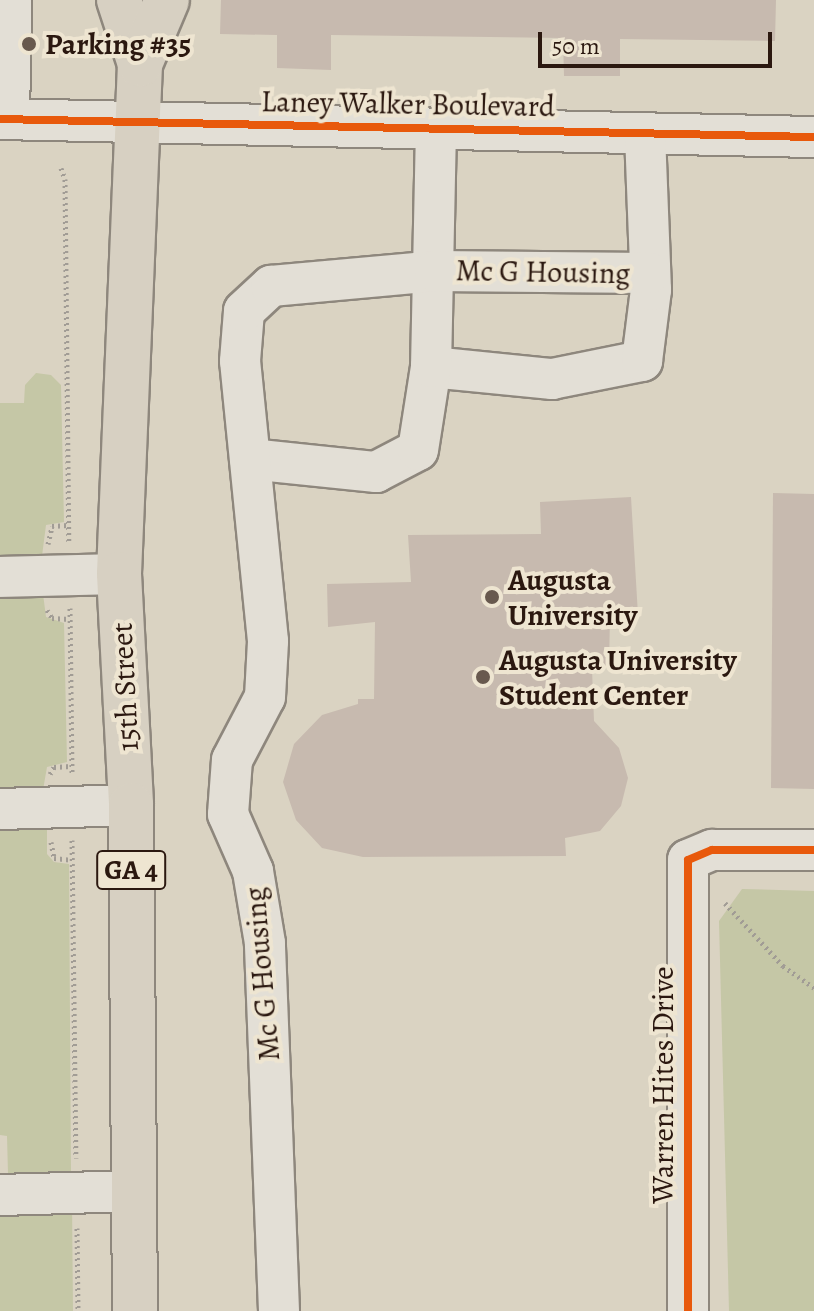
<!DOCTYPE html>
<style>
body{margin:0}
#map{position:relative;width:814px;height:1311px;overflow:hidden;background:#dad3c2;font-family:Alegreya,serif}
div>[style]{position:absolute}
[style*='--x']{left:calc(var(--x)*1px);top:calc(var(--y)*1px);width:calc(var(--w)*1px);rotate:calc(var(--a)*1deg)}
.green>*{inset:0;background:#c5c7a6}
.building>*{inset:0;background:#c7baaf}
.path>*{height:5px;margin-top:-2.5px;transform-origin:0;background:repeating-linear-gradient(90deg,#a19c95 0 2px,transparent 0 6px)}
.roads{filter:drop-shadow(2px 0 #8e877d) drop-shadow(-2px 0 #8e877d) drop-shadow(0 2px #8e877d) drop-shadow(0 -2px #8e877d)}
.minor>*{height:40px;margin:-20px;padding:0 20px;transform-origin:20px;border-radius:20px;background:#e3dfd6}
.major>*{height:44px;margin:-22px;padding:0 22px;transform-origin:22px;border-radius:22px;background:#d7d0c2}
.cycleway>*{height:8px;margin:-4px;padding:0 4px;transform-origin:4px;border-radius:4px;background:#e8590c}
.dots>*{width:22px;height:22px;translate:-50% -50%;box-sizing:border-box;border:4px solid #eee5d1;border-radius:50%}
span{translate:-50% -50%;white-space:nowrap;text-align:center;line-height:1.15;-webkit-text-stroke:8px #eee5d1;paint-order:stroke}
.shield-label span{padding:2px 6px;background:#eee5d1;border:2px solid;border-radius:6px;-webkit-text-stroke-width:0}
.shield-label{font-size:28px;color:#2b1810;font-weight:700}
.poi-label{font-size:30px;color:#2b1810;font-weight:700}
.left{translate:0 -50%;text-align:left}
.street-label{font-size:30px;color:#2b1810}
.scale{position:absolute;left:538px;top:32px;width:234px;height:36px;box-sizing:border-box;border:4px solid #2b1810;border-top:0;padding-left:10px;font-size:24px;line-height:28px;white-space:nowrap;color:#2b1810;-webkit-text-stroke:6px #eee5d1;paint-order:stroke}
</style>
<div id="map">
<div class="green">
<div style="clip-path:polygon(36px 373px,51px 375px,61px 385px,64px 522px,46px 525px,42px 556px,0 558px,0 403px,24px 403px,25px 385px)"></div>
<div style="clip-path:polygon(0 591px,43px 594px,46px 617px,64px 623px,67px 762px,47px 767px,43px 790px,0 793px)"></div>
<div style="clip-path:polygon(0 826px,47px 829px,47px 854px,54px 862px,69px 864px,71px 1174px,8px 1174px,7px 1136px,0 1135px)"></div>
<div style="clip-path:polygon(742px 889px,814px 891px,814px 1311px,729px 1311px,719px 921px)"></div>
<div style="clip-path:polygon(72px 1200px,73px 1311px,0 1311px,0 1202px)"></div>
</div>
<div class="building">
<div style="clip-path:polygon(221px 0,776px 0,775px 41px,620px 39px,620px 76px,564px 76px,563px 38px,331px 35px,331px 70px,277px 68px,277px 35px,220px 34px)"></div>
<div style="clip-path:polygon(773px 493px,814px 494px,814px 789px,771px 788px)"></div>
<div style="clip-path:polygon(631px 497px,638px 615px,610px 614px,609px 668px,592px 669px,594px 721px,619px 748px,628px 778px,621px 806px,600px 831px,565px 838px,566px 856px,363px 857px,322px 848px,296px 820px,283px 782px,294px 744px,322px 715px,358px 704px,358px 699px,374px 699px,375px 622px,328px 627px,327px 584px,411px 582px,408px 535px,541px 534px,540px 502px)"></div>
</div>
<div class="path">
<div style="--x:61;--y:168;--w:12;--a:70"></div>
<div style="--x:65;--y:179;--w:363;--a:89.4"></div>
<div style="--x:48;--y:544;--w:18;--a:-77"></div>
<div style="--x:52;--y:526;--w:16;--a:-4"></div>
<div style="--x:70;--y:608;--w:166;--a:89.3"></div>
<div style="--x:47;--y:610;--w:9;--a:58"></div>
<div style="--x:52;--y:618;--w:18;--a:3"></div>
<div style="--x:50;--y:774;--w:8;--a:-60"></div>
<div style="--x:54;--y:767;--w:17;--a:-3"></div>
<div style="--x:72;--y:840;--w:318;--a:89.3"></div>
<div style="--x:51;--y:842;--w:16;--a:79"></div>
<div style="--x:54;--y:858;--w:18;--a:6"></div>
<div style="--x:725;--y:903;--w:86;--a:47.4"></div>
<div style="--x:783;--y:966;--w:38;--a:35"></div>
<div style="--x:77;--y:1228;--w:83;--a:89.3"></div>
</div>
<div class="roads">
<div class="minor">
<div style="--x:0;--y:119;--w:814;--a:1.27"></div>
<div style="--x:9;--y:119;--w:119;--a:-89"></div>
<div style="--x:431;--y:367;--w:122;--a:5.7"></div>
<div style="--x:552;--y:379;--w:92;--a:-11.3"></div>
<div style="--x:642;--y:361;--w:72;--a:-82.8"></div>
<div style="--x:651;--y:290;--w:157;--a:-92.2"></div>
<div style="--x:250;--y:459;--w:127;--a:5.9"></div>
<div style="--x:376;--y:472;--w:47;--a:-27.6"></div>
<div style="--x:418;--y:450;--w:84;--a:-81.1"></div>
<div style="--x:431;--y:367;--w:238;--a:-88.8"></div>
<div style="--x:0;--y:577;--w:119;--a:-1.4"></div>
<div style="--x:0;--y:809;--w:131;--a:-1.7"></div>
<div style="--x:0;--y:1195;--w:134;--a:-1.7"></div>
<div style="--x:279;--y:1311;--w:368;--a:-92.2"></div>
<div style="--x:265;--y:943;--w:73;--a:-99.5"></div>
<div style="--x:253;--y:871;--w:62;--a:-113.7"></div>
<div style="--x:228;--y:814;--w:54;--a:-85.8"></div>
<div style="--x:232;--y:760;--w:71;--a:-62.4"></div>
<div style="--x:265;--y:697;--w:56;--a:-86.9"></div>
<div style="--x:268;--y:641;--w:281;--a:-95.7"></div>
<div style="--x:240;--y:361;--w:50;--a:-85.4"></div>
<div style="--x:244;--y:311;--w:37;--a:-43"></div>
<div style="--x:271;--y:286;--w:165;--a:-5.2"></div>
<div style="--x:435;--y:271;--w:215;--a:0.5"></div>
<div style="--x:688;--y:1311;--w:451;--a:-90"></div>
<div style="--x:688;--y:860;--w:26;--a:-23"></div>
<div style="--x:712;--y:850;--w:102;--a:0"></div>
</div>
<div class="major">
<div style="--x:119;--y:0;--w:67;--a:71.8"></div>
<div style="--x:140;--y:64;--w:510;--a:92.36"></div>
<div style="--x:119;--y:574;--w:231;--a:87"></div>
<div style="--x:131;--y:805;--w:506;--a:89.55"></div>
<div style="--x:140;--y:64;--w:69;--a:-67.1"></div>
</div>
</div>
<div class="cycleway">
<div style="--x:0;--y:119;--w:814;--a:1.27"></div>
<div style="--x:688;--y:1311;--w:451;--a:-90"></div>
<div style="--x:688;--y:860;--w:26;--a:-23"></div>
<div style="--x:712;--y:850;--w:102;--a:0"></div>
</div>
<div class="dots">
<div style="left:29px;top:44px;background:#68594e"></div>
<div style="left:492px;top:597px;background:#68594e"></div>
<div style="left:483px;top:677px;background:#68594e"></div>
</div>
<div class="shield-label">
<span style="left:131px;top:870px">GA 4</span>
</div>
<div class="poi-label">
<span class="left" style="left:45px;top:44px">Parking #35</span>
<span class="left" style="left:508px;top:597px">Augusta<br>University</span>
<span class="left" style="left:499px;top:677px">Augusta University<br>Student Center</span>
</div>
<div class="street-label">
<span style="left:408px;top:104px;rotate:1deg">Laney Walker Boulevard</span>
<span style="left:543px;top:272px;rotate:1deg">Mc G Housing</span>
<span style="left:125px;top:687px;rotate:-93deg">15th Street</span>
<span style="left:262px;top:974px;rotate:-95deg">Mc G Housing</span>
<span style="left:663px;top:1085px;rotate:-90deg">Warren Hites Drive</span>
</div>
<div class="scale">50 m</div>
</div>
